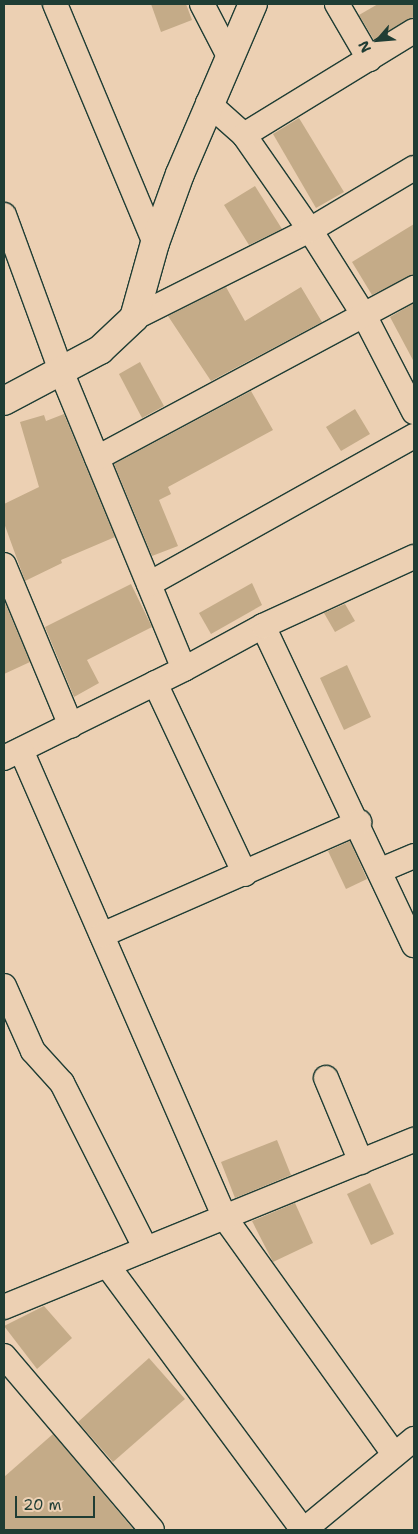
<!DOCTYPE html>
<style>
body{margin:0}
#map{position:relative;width:418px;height:1534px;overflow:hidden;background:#ecd0b3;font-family:"Shantell Sans",sans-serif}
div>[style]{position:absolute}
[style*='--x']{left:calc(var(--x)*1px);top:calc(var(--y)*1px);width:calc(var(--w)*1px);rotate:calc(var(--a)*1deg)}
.building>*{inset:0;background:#c4ab88}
.roads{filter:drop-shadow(1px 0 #1f3d34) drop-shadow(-1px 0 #1f3d34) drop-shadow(0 1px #1f3d34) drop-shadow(0 -1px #1f3d34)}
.minor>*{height:24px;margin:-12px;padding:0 12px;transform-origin:12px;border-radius:12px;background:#ecd0b3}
.tertiary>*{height:28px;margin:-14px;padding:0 14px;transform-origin:14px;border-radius:14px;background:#ecd0b3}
span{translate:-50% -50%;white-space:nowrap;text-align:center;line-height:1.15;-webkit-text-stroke:4.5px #ecd0b3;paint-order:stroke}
.frame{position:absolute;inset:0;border:5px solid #1f3d34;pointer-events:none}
.north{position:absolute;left:353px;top:15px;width:50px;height:50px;-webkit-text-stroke:4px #ecd0b3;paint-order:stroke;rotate:243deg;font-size:14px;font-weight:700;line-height:20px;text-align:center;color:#1f3d34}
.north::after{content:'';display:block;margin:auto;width:18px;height:22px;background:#1f3d34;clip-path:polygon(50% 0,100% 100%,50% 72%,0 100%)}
.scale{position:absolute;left:15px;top:1496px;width:80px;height:22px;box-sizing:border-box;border:2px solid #1f3d34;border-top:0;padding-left:6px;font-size:15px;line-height:18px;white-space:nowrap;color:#1f3d34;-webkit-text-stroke:4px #ecd0b3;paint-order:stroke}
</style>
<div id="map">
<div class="building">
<div style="clip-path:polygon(151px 4px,186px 4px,192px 20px,161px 32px)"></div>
<div style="clip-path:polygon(378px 4px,414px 4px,414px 17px,374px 40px,359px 15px)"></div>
<div style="clip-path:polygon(299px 118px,344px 192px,316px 208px,273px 134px)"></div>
<div style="clip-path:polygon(255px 186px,282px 229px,249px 245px,224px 205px)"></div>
<div style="clip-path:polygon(414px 224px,414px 274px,372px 295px,352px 262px)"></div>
<div style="clip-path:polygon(226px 287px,245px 321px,301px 287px,322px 322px,211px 381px,168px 316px)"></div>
<div style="clip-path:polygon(414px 303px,414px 362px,390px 317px)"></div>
<div style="clip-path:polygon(140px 362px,164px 406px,142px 418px,119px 374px)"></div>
<div style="clip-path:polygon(251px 391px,273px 430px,168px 487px,171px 494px,159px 500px,178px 546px,152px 556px,114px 464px)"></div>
<div style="clip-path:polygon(355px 409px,370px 434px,341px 451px,326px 427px)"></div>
<div style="clip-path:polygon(64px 414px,115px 537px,61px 560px,62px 563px,25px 581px,4px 523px,4px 504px,39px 487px,20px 422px,44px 415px,46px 421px)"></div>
<div style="clip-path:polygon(252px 583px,262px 605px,211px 634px,199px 613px)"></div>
<div style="clip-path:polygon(131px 584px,152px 627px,87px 660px,99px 683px,74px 697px,45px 627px)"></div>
<div style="clip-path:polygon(4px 600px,30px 662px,4px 674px)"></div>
<div style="clip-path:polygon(345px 604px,355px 621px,335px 632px,324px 613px)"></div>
<div style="clip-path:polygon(347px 665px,371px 717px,344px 730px,320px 678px)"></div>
<div style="clip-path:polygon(350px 841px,367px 879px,346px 889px,328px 851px)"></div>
<div style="clip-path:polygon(277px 1140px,291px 1175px,235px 1198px,221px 1162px)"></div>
<div style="clip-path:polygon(370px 1183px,394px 1234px,371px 1245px,347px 1194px)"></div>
<div style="clip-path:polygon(295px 1203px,313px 1243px,273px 1262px,252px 1221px)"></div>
<div style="clip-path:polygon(44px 1306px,72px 1338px,37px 1369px,4px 1326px)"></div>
<div style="clip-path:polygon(149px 1358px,185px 1399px,113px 1462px,78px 1422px)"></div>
<div style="clip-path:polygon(53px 1434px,134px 1530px,4px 1530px,4px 1477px)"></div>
</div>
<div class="roads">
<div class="minor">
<div style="--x:55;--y:4;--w:259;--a:67.3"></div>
<div style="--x:202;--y:4;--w:59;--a:62.6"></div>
<div style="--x:337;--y:4;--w:64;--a:59.8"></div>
<div style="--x:208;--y:103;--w:48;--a:41.6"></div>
<div style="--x:244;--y:135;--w:116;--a:55.2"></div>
<div style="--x:310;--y:230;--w:103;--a:57.7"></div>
<div style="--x:365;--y:317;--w:107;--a:62.7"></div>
<div style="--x:244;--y:135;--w:199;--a:-31.5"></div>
<div style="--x:4;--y:215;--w:166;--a:69.9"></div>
<div style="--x:61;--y:371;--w:322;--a:67.6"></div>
<div style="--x:184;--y:669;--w:201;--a:153.7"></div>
<div style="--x:134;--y:318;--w:197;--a:-26.6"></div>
<div style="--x:310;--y:230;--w:121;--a:-30.8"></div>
<div style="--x:97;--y:458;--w:360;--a:-28.2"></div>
<div style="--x:4;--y:565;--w:174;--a:67.4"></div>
<div style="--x:149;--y:584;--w:304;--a:-29.2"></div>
<div style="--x:263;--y:626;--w:353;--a:64.7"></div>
<div style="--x:184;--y:669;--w:90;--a:-28.6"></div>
<div style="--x:263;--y:626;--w:166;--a:-24.6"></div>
<div style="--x:155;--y:683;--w:211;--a:64.8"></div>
<div style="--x:21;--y:750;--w:511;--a:66.45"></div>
<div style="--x:225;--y:1218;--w:290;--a:54.4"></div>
<div style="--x:381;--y:870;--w:36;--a:-23"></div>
<div style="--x:102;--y:935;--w:281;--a:-23.7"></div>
<div style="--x:4;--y:986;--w:71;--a:66"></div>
<div style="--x:33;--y:1051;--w:43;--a:47.8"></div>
<div style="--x:62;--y:1083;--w:186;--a:63.2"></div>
<div style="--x:326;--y:1078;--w:91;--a:67.4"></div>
<div style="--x:107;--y:1265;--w:330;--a:53.5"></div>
<div style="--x:4;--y:1307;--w:443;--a:-22.2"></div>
<div style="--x:4;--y:1356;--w:228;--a:49.6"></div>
<div style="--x:304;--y:1530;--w:143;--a:-39.6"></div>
</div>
<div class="tertiary">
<div style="--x:4;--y:401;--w:109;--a:-28"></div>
<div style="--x:100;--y:350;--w:47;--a:-43.3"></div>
<div style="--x:134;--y:318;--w:78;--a:-74.4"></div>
<div style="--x:155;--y:243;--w:73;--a:-70.1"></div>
<div style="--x:180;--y:174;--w:185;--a:-66.8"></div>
</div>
</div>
<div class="frame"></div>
<div class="north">N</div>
<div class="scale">20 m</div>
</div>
